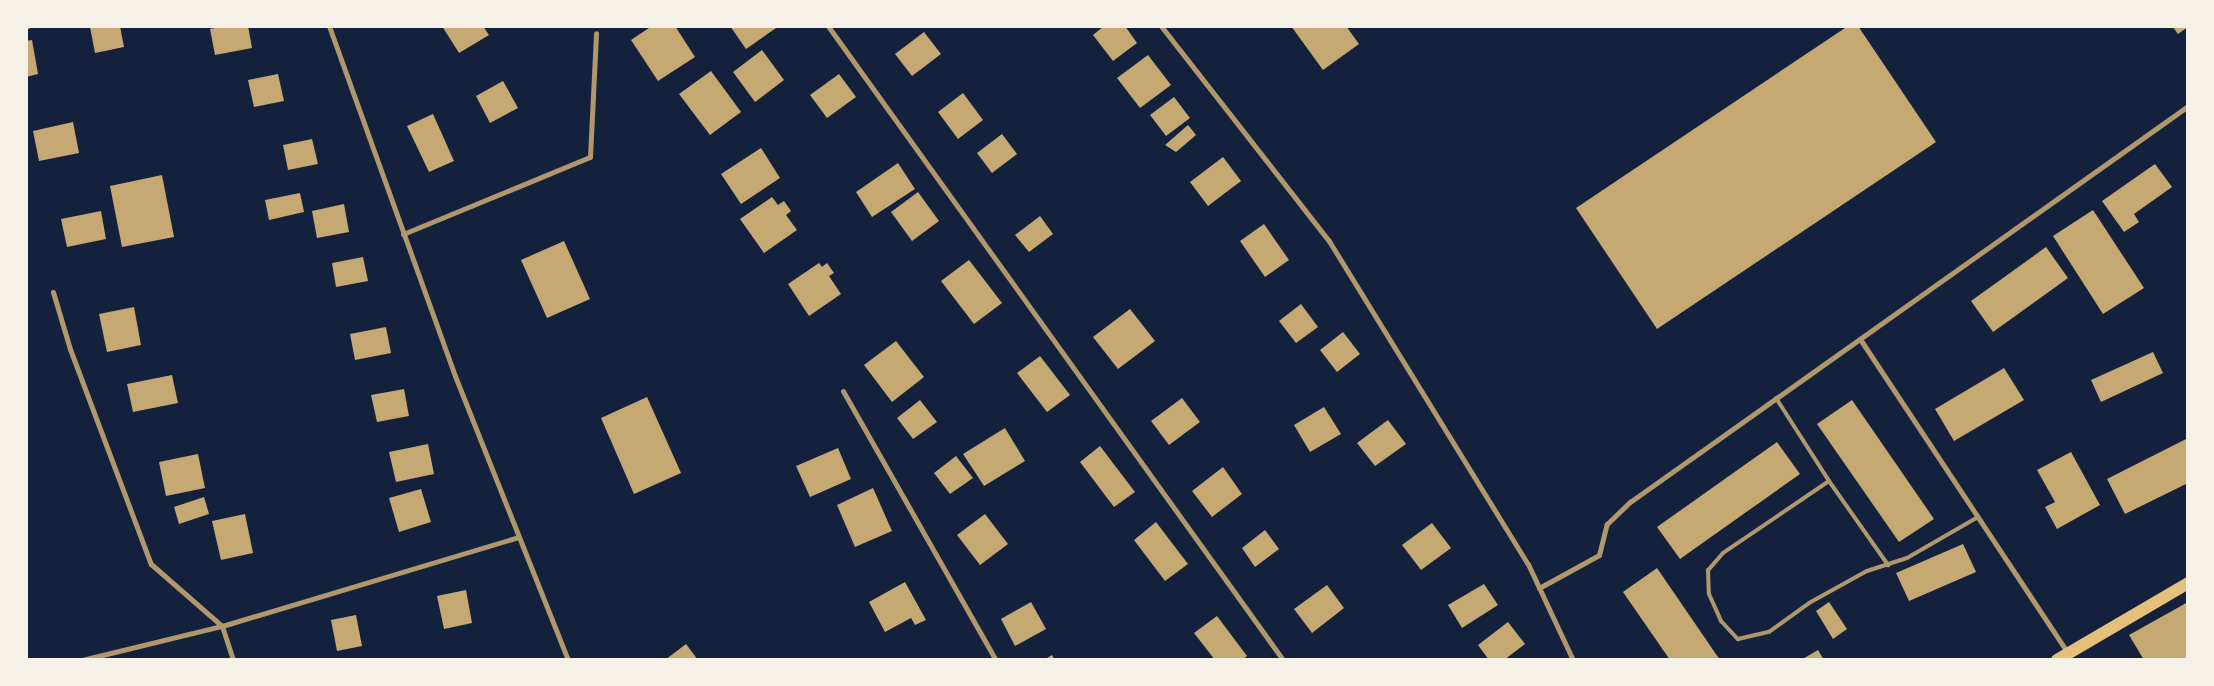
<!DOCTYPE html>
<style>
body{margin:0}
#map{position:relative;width:2214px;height:686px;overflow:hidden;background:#14213d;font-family:"Roboto Condensed",sans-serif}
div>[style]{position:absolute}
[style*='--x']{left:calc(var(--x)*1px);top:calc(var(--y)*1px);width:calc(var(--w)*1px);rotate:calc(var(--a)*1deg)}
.building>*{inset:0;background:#c6a872}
.service>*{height:4px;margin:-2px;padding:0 2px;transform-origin:2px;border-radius:2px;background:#b1986c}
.minor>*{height:5px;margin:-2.5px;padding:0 2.5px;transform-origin:2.5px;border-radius:2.5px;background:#b1986c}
.primary>*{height:12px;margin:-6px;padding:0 6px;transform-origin:6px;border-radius:6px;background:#e5c07b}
span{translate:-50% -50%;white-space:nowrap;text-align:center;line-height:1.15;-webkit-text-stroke:4.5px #f6f1e7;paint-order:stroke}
.frame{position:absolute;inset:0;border:28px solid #f6f1e7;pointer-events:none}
</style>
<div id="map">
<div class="building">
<div style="clip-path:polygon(120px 26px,124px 47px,95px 53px,90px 27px)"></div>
<div style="clip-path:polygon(225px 26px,248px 26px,252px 48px,215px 55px,210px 29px)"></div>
<div style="clip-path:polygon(442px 26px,483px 26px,489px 35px,459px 53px)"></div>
<div style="clip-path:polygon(652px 26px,675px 26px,695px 57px,658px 81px,631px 40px)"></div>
<div style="clip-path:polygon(730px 26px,779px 26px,746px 49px)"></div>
<div style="clip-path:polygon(1104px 26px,1125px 26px,1137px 43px,1113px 61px,1093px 35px)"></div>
<div style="clip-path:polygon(1291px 26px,1346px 26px,1359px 44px,1323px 70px)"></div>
<div style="clip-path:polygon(1848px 26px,1858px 26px,1936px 142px,1657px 329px,1576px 208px)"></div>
<div style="clip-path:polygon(2172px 26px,2188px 26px,2188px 27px,2178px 34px)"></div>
<div style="clip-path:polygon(924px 32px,941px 54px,912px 76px,895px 54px)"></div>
<div style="clip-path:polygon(32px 40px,38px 74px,26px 77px,26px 41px)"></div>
<div style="clip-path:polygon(762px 50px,784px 80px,755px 102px,733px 72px)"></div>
<div style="clip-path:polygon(1148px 55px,1171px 85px,1140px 108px,1117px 78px)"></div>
<div style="clip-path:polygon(711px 71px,741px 112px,710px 135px,679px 94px)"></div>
<div style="clip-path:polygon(278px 74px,284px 101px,254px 107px,248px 80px)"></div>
<div style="clip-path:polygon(839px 74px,856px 97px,827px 118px,810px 95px)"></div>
<div style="clip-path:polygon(503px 81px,518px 108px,490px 123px,476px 96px)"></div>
<div style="clip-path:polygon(963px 93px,983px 120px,958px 139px,938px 112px)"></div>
<div style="clip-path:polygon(1174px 97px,1190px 118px,1166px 136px,1150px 115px)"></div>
<div style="clip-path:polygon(433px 114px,454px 161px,429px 172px,407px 126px)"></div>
<div style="clip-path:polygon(73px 122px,79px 153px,39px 161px,33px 131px)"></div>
<div style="clip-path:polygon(1188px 125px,1196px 135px,1176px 152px,1165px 145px)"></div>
<div style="clip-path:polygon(1002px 134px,1017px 154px,992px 173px,977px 153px)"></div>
<div style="clip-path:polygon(312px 139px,318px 164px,288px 170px,283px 145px)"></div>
<div style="clip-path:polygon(761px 148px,780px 178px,741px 204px,721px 174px)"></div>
<div style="clip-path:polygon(1223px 157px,1241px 181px,1208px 206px,1190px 182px)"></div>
<div style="clip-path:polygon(898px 163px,915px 189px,872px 217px,856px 192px)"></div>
<div style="clip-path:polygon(2155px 164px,2172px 187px,2134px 214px,2139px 222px,2124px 232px,2102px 201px)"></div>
<div style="clip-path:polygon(162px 175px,174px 237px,122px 247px,110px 186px)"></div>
<div style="clip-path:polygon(918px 192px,939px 221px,912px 241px,891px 212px)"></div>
<div style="clip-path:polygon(300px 193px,304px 212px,269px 220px,265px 200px)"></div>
<div style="clip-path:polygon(772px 197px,778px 205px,784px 201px,791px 211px,786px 215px,797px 230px,764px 253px,740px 219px)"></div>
<div style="clip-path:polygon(344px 204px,349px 232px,317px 238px,312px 211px)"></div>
<div style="clip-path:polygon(2093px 210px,2144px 288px,2103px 314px,2053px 236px)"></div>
<div style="clip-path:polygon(101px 211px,106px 239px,67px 247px,61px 219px)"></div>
<div style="clip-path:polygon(1040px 216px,1053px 234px,1029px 252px,1015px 235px)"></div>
<div style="clip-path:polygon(1264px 224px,1289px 260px,1265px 277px,1240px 241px)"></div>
<div style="clip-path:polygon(564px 241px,590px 299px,547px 318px,521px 260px)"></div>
<div style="clip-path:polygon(2046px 247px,2068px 278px,1993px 332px,1971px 301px)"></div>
<div style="clip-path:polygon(363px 257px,368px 281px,336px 287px,332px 263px)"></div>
<div style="clip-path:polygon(969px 260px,1002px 303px,974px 324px,941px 281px)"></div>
<div style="clip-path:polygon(819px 263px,822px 267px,827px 263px,834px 273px,829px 276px,841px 294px,809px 316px,788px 284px)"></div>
<div style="clip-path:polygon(1301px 304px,1318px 327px,1296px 343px,1279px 321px)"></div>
<div style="clip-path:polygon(134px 307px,141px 345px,107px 352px,99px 314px)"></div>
<div style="clip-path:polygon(1130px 309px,1155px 341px,1118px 369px,1093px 337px)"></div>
<div style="clip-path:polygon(386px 327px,391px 353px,355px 360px,350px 334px)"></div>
<div style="clip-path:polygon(1343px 332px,1360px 354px,1337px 372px,1320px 350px)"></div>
<div style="clip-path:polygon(896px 341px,924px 377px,892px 402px,864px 365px)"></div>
<div style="clip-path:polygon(2153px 352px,2163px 373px,2101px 402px,2091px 380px)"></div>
<div style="clip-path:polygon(1040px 356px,1070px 395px,1047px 412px,1017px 373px)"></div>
<div style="clip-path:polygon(2004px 368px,2024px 400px,1954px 441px,1935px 409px)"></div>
<div style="clip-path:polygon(172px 375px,178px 403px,133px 412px,127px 384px)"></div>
<div style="clip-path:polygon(404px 389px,409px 416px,377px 422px,371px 395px)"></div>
<div style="clip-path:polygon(647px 397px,681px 473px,634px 494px,601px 418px)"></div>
<div style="clip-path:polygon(1182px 398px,1200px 422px,1169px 445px,1151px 421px)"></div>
<div style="clip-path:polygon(920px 400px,937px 422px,913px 439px,897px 418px)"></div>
<div style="clip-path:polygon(1852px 400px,1934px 519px,1899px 542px,1817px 424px)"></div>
<div style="clip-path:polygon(1324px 407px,1341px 434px,1310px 452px,1294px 425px)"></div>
<div style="clip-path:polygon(1388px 420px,1406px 444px,1375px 466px,1357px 443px)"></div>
<div style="clip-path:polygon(1005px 428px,1025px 461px,984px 486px,963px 454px)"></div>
<div style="clip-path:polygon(2188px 438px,2188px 483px,2125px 514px,2107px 479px)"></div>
<div style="clip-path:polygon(1777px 442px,1800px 474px,1680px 559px,1657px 527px)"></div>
<div style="clip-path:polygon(428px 444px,434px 474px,396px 482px,389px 452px)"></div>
<div style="clip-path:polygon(1100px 446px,1135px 492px,1114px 507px,1080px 462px)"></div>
<div style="clip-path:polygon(838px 448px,851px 479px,810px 497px,796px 466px)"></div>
<div style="clip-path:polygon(2071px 452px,2100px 505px,2057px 529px,2045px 507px,2055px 502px,2037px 470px)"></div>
<div style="clip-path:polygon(198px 454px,205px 488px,166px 496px,159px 462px)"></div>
<div style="clip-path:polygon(956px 456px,973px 478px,950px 494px,934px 473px)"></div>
<div style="clip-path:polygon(1223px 467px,1242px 494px,1212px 517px,1192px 491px)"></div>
<div style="clip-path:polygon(873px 488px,892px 531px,855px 547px,837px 505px)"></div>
<div style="clip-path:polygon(421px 489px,431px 522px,399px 532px,389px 498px)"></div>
<div style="clip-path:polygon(204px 497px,209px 514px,179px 524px,174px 507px)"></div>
<div style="clip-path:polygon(245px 514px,253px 553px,221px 560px,212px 521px)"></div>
<div style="clip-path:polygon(985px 514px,1008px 544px,980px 565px,957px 535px)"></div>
<div style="clip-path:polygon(1156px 522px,1188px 564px,1165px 581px,1134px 540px)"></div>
<div style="clip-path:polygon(1432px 523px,1451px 548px,1421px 570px,1402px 545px)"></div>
<div style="clip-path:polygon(1265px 530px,1279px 549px,1255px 567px,1242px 548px)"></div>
<div style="clip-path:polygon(1963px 544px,1976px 572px,1909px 601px,1896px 573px)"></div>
<div style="clip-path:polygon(1657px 568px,1720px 660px,1670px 660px,1623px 592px)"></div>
<div style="clip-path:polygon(905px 582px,926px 620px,915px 625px,911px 618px,885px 632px,869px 602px)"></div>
<div style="clip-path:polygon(1484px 584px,1498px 605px,1462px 628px,1448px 605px)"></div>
<div style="clip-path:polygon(1327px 585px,1344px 608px,1312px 633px,1294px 609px)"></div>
<div style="clip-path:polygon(466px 590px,472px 623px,444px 629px,437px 596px)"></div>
<div style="clip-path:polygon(1031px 602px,1046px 629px,1015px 646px,1001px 619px)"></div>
<div style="clip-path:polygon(1829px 602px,1847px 629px,1833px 639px,1816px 611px)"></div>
<div style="clip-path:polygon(2188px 602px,2188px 660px,2144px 660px,2129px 635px)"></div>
<div style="clip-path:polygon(356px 615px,362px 646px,337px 651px,331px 620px)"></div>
<div style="clip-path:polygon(1217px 616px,1247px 656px,1242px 660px,1215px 660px,1194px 633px)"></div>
<div style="clip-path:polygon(1508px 622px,1525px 644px,1504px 660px,1489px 660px,1478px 645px)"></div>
<div style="clip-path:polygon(686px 644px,698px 660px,665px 660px)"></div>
<div style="clip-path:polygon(1818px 650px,1824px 660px,1801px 660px)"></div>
<div style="clip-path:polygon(1052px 655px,1055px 660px,1044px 660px)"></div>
</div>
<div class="service">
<div style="--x:1776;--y:398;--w:98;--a:57.4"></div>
<div style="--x:1829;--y:481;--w:103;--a:54.9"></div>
<div style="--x:1829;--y:481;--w:128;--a:145.8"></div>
<div style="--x:1723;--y:553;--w:23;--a:131"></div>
<div style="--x:1708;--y:570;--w:24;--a:88"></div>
<div style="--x:1709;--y:594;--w:30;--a:66"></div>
<div style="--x:1721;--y:621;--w:25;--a:47"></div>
<div style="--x:1738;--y:639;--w:32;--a:-13"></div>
<div style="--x:1769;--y:632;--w:49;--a:-35.9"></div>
<div style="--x:1809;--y:603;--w:66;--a:-28.9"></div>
<div style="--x:1867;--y:571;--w:42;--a:-18"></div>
<div style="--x:1907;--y:558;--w:82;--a:-30"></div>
</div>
<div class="minor">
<div style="--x:329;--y:26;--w:372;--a:70.2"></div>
<div style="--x:455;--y:376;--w:306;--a:68.3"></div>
<div style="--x:828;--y:26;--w:780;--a:54.33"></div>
<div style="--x:1161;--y:26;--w:273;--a:52"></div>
<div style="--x:1329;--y:241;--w:379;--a:58.4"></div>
<div style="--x:1528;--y:564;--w:106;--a:64.9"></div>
<div style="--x:26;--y:27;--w:2;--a:-27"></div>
<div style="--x:403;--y:234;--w:202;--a:-22.4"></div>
<div style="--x:590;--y:157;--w:124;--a:-87.2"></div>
<div style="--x:53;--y:292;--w:59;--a:73.4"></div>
<div style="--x:70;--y:349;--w:230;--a:69.4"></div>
<div style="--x:151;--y:564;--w:94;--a:41.1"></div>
<div style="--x:222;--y:626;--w:310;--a:-16.7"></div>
<div style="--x:1860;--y:339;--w:377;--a:56.5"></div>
<div style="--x:843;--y:391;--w:309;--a:60.4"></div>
<div style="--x:1539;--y:588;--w:68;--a:-28.8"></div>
<div style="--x:1599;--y:555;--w:32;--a:-76"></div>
<div style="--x:1607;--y:524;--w:32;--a:-44"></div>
<div style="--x:1630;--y:502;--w:684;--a:-35.36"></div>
<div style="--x:82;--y:660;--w:144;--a:-13.7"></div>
<div style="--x:222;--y:626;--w:36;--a:72"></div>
</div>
<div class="primary">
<div style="--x:2057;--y:660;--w:152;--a:-30.4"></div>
</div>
<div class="frame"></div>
</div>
